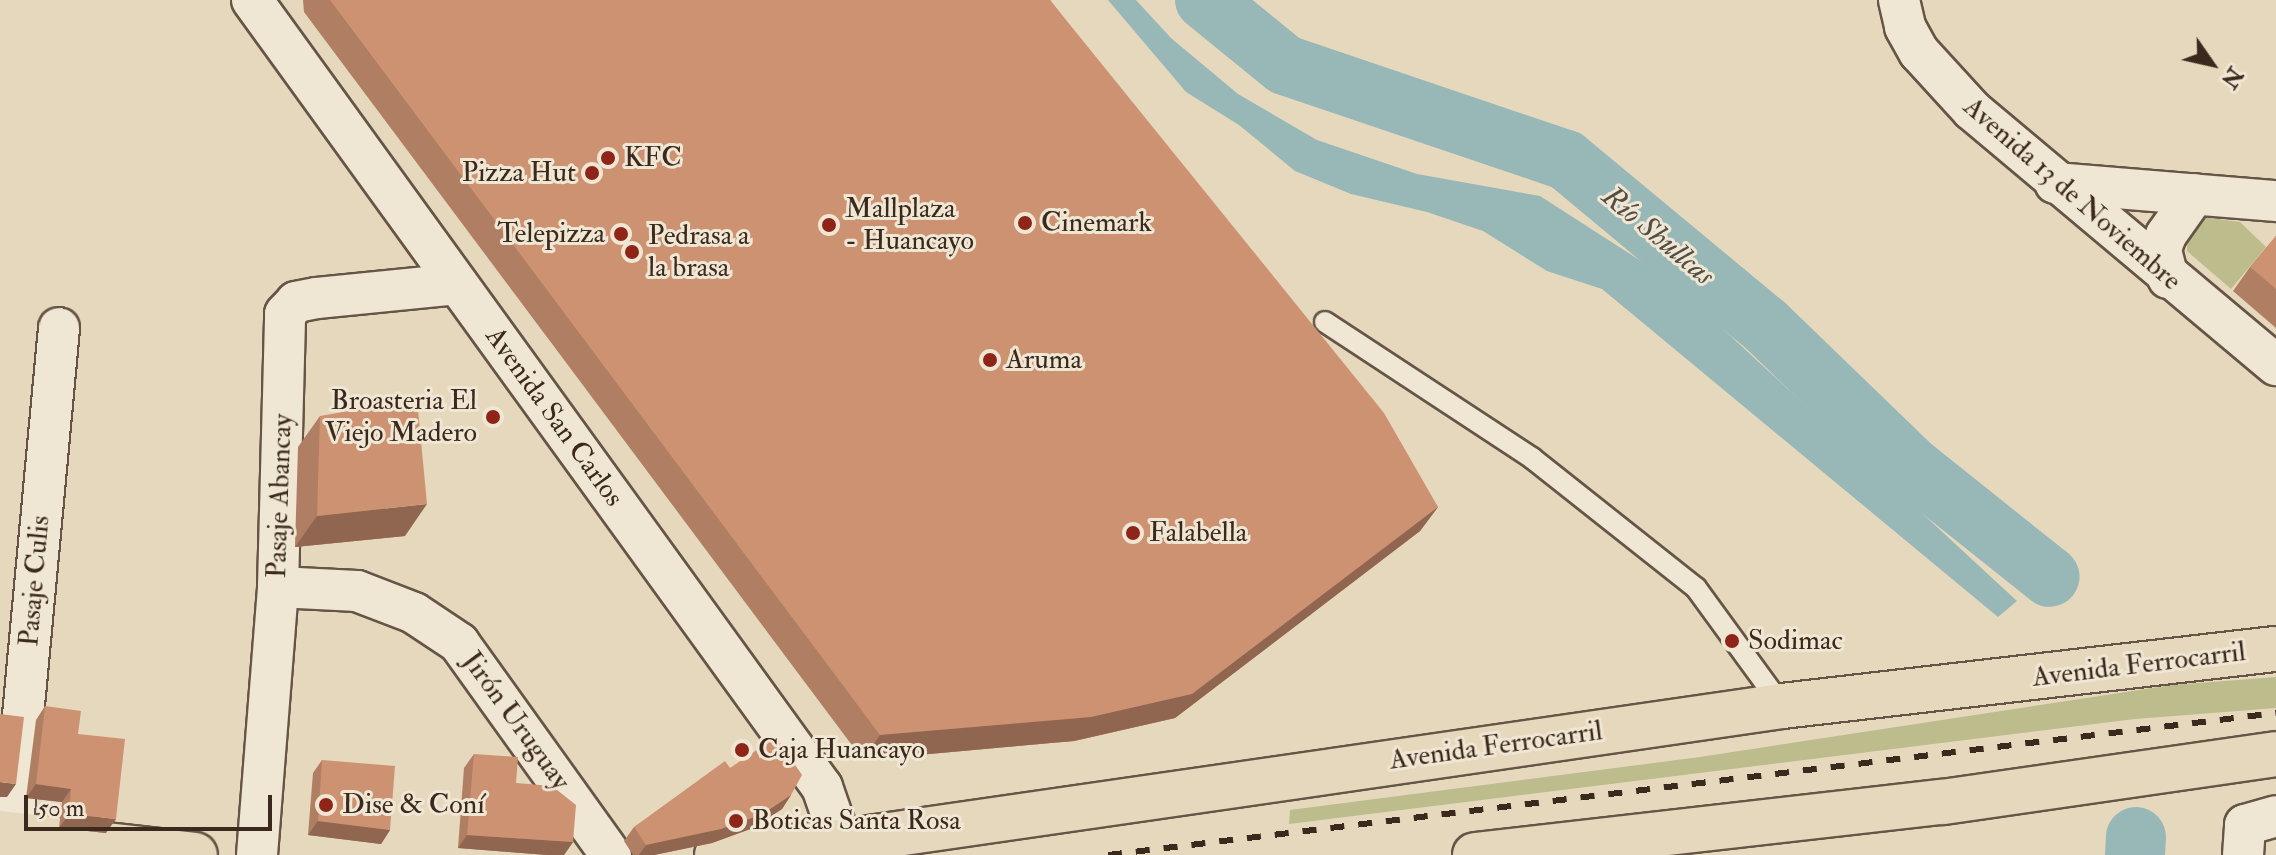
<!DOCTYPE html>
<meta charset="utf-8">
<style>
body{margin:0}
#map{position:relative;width:2276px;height:855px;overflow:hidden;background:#e6d8bc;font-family:"IM FELL Double Pica",serif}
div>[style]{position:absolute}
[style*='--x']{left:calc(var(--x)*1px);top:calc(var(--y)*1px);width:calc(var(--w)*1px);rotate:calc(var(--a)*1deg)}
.green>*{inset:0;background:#bcbc8c}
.water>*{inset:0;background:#98b8b7}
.river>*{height:60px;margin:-30px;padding:0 30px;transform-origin:30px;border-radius:30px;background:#98b8b7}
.roads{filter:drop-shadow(2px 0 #665546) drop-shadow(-2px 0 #665546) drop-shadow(0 2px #665546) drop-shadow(0 -2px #665546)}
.service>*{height:20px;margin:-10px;padding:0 10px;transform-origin:10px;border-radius:10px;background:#efe6d3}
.minor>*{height:40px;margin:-20px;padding:0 20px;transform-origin:20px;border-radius:20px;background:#efe6d3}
.primary>*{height:44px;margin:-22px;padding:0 22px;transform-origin:22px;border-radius:22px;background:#e6d8bc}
.rail>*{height:6px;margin-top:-3px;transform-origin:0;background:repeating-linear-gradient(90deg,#3c291e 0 14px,transparent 0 28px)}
.wall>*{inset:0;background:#b07e62}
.shaded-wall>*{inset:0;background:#906650}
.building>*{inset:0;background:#cd9272}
.dots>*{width:22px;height:22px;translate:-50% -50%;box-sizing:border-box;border:4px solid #efe6d3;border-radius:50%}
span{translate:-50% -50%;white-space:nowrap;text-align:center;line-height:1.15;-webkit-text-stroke:6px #efe6d3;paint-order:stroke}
.poi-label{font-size:28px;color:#3c291e}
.left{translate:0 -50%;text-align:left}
.right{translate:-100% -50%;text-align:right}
.street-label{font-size:28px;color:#3c291e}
.water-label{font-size:30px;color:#534d44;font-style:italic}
.north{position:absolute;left:2172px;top:24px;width:80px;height:80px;-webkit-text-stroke:6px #efe6d3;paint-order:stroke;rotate:124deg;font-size:22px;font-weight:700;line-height:32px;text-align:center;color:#3c291e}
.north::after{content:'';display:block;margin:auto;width:28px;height:36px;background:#3c291e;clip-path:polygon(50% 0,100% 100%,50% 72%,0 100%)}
.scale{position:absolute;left:24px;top:795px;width:248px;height:36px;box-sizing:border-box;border:4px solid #3c291e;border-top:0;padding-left:10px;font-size:24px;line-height:28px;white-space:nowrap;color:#3c291e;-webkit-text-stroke:6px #efe6d3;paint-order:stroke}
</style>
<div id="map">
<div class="green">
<div style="clip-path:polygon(2203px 217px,2240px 222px,2266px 247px,2231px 289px,2187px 251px,2188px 232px)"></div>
<div style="clip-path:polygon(2276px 677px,2276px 708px,2135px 719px,1289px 824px,1290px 810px,1700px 757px,2172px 685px)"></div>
</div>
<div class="water">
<div style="clip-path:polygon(1108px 0,1136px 0,1171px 38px,1238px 94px,1317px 140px,1417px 174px,1540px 196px,1669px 279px,2017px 601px,1998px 617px,1602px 289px,1547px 271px,1483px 231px,1427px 212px,1351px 194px,1295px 171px,1239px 125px,1186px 92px)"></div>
</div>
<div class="river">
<div style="--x:1205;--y:0;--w:103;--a:39.1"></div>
<div style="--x:1285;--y:65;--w:297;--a:18.7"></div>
<div style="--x:1566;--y:160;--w:259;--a:39.7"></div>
<div style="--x:1765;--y:325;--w:204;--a:44"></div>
<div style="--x:1912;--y:467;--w:176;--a:38.6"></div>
<div style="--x:2135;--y:855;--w:18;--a:-87"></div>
</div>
<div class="roads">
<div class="service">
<div style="--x:1325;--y:322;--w:248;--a:33.3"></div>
<div style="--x:1532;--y:458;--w:209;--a:38.4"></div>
<div style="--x:1696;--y:588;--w:146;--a:53.9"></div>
</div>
<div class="minor">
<div style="--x:252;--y:0;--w:972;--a:54.09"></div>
<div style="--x:822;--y:787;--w:58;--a:70.9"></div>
<div style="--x:1899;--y:0;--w:28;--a:77"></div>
<div style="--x:1905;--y:27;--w:29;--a:61"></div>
<div style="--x:1919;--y:52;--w:79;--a:47.6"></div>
<div style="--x:1972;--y:110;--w:397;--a:40"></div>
<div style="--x:2055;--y:183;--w:222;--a:4.7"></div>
<div style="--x:2168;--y:278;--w:30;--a:-104"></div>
<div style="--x:2161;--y:249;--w:15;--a:-70"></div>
<div style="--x:2166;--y:235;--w:50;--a:-54.7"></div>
<div style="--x:278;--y:587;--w:79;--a:2.9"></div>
<div style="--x:357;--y:591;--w:61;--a:21.1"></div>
<div style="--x:414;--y:613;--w:54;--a:33.7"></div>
<div style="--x:459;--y:643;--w:261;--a:54.4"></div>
<div style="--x:12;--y:834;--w:508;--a:-84.69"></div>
<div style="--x:257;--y:855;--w:269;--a:-85.5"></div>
<div style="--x:278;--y:587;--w:273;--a:-88.5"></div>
<div style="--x:285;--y:314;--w:16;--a:-47"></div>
<div style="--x:296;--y:302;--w:21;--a:-11"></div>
<div style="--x:317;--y:298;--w:141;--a:-5.7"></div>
<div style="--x:2243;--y:855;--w:30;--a:-86"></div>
<div style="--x:2245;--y:825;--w:32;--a:-16"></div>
</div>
<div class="primary">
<div style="--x:0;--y:833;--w:196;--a:6.4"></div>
<div style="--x:717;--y:855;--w:125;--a:-6"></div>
<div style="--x:841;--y:842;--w:951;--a:-8.22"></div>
<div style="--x:1782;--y:706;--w:497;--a:-6.6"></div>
<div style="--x:1475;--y:855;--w:471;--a:-6.5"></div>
<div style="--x:1943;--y:802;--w:336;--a:-8.2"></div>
</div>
</div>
<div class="rail">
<div style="--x:1108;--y:855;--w:1177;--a:-6.93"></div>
</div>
<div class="wall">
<div style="clip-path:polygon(303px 0,1050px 0,1438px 507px,1420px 531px,1175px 718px,1074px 741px,863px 760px,304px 12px)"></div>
<div style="clip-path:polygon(2276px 236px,2276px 328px,2233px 291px,2250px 267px)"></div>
<div style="clip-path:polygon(320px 416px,405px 536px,295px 547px,298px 447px)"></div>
<div style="clip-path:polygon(45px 706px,78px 734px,106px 833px,59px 828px,62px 802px,26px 798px,36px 720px)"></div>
<div style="clip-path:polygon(474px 754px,516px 783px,573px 842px,564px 855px,547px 855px,458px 848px,464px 768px)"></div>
<div style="clip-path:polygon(322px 760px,390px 830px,381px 844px,308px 835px,313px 773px)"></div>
<div style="clip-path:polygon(730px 768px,791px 795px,782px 809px,753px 828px,712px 843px,654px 855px,633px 855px,624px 841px,634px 827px)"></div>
</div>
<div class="shaded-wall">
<div style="clip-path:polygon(427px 504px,405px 536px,295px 547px,317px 516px)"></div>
<div style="clip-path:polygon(1438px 507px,1420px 531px,1175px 718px,1074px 741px,863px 760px,880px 735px)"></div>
<div style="clip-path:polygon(0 782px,16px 784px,7px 797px,0 797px)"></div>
<div style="clip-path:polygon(36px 784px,71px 789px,62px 802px,26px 798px)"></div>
<div style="clip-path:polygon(791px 795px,782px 809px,753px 828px,712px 843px,654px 855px,639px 855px,646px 845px)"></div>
<div style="clip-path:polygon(69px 814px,116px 819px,106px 833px,59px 828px)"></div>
<div style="clip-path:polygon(318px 821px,390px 830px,381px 844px,308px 835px)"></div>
<div style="clip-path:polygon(467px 835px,573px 842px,564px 855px,547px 855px,458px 848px)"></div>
</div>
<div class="building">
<div style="clip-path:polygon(330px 0,1050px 0,1384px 413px,1438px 507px,1192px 694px,1091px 717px,880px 735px)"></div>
<div style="clip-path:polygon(2276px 236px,2276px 289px,2250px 267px)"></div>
<div style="clip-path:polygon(417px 399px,427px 504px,317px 516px,320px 416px)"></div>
<div style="clip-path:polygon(45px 706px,81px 711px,78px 734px,125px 739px,116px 819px,69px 814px,71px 789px,36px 784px)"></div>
<div style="clip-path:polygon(0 714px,24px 717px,16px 784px,0 782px)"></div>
<div style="clip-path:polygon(776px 737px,802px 775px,791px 795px,763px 814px,721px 829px,646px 845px,634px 827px,725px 761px,730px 768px)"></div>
<div style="clip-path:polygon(474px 754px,518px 757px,516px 783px,552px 786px,576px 805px,573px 842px,467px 835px)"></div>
<div style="clip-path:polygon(322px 760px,395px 766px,390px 830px,318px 821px)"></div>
</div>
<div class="dots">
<div style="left:608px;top:158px;background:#8f2418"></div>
<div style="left:592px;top:173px;background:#8f2418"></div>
<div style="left:1025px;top:223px;background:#8f2418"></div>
<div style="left:829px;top:225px;background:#8f2418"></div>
<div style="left:621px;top:234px;background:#8f2418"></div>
<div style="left:632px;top:252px;background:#8f2418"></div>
<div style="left:990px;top:360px;background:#8f2418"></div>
<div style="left:493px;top:417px;background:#8f2418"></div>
<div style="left:1133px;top:533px;background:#8f2418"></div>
<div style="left:1732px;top:641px;background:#8f2418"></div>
<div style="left:742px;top:750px;background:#8f2418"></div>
<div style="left:326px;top:805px;background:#8f2418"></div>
<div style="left:736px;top:821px;background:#8f2418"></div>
</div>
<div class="poi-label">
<span class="left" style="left:624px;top:158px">KFC</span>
<span class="right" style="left:576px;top:173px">Pizza Hut</span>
<span class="left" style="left:845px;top:225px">Mallplaza<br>- Huancayo</span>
<span class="left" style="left:1041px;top:223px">Cinemark</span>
<span class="right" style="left:605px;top:234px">Telepizza</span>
<span class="left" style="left:648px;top:252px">Pedrasa a<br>la brasa</span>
<span class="left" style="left:1006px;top:360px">Aruma</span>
<span class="right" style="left:477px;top:417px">Broasteria El<br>Viejo Madero</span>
<span class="left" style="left:1149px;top:533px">Falabella</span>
<span class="left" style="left:1748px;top:641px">Sodimac</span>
<span class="left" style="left:758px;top:750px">Caja Huancayo</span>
<span class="left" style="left:342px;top:805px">Dise &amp; Coní</span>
<span class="left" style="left:752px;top:821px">Boticas Santa Rosa</span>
</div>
<div class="street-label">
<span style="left:2072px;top:194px;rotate:41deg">Avenida 13 de Noviembre</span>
<span style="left:554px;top:417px;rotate:54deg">Avenida San Carlos</span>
<span style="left:280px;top:496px;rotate:-88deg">Pasaje Abancay</span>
<span style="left:35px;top:581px;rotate:-85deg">Pasaje Culis</span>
<span style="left:2139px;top:665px;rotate:-7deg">Avenida Ferrocarril</span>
<span style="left:516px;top:721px;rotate:54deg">Jirón Uruguay</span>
<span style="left:1496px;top:746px;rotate:-8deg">Avenida Ferrocarril</span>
</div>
<div class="water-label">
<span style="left:1658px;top:236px;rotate:40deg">Río Shullcas</span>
</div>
<div class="north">N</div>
<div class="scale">50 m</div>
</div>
